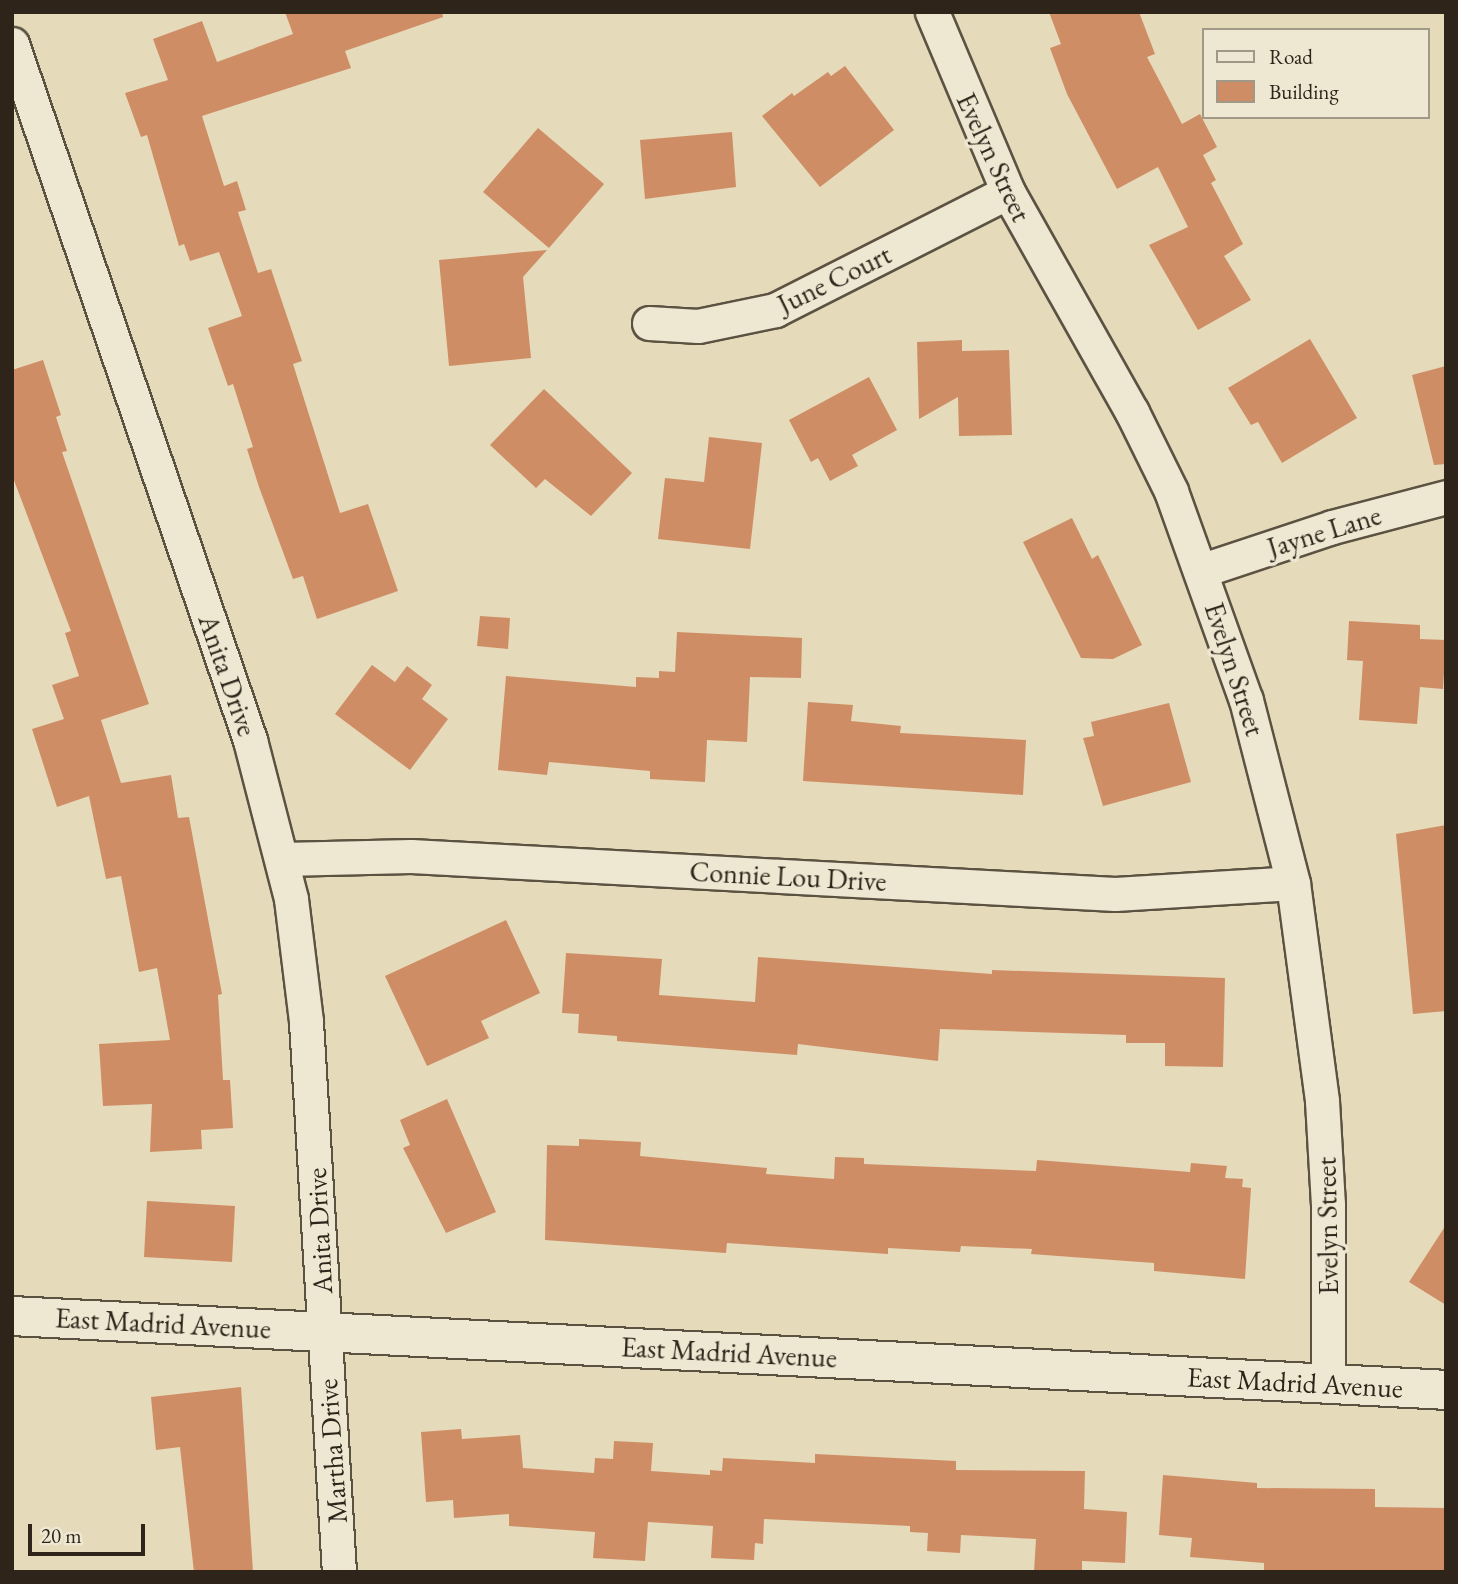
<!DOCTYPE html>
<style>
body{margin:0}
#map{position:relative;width:1458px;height:1584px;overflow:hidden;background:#e5dab9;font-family:"EB Garamond",serif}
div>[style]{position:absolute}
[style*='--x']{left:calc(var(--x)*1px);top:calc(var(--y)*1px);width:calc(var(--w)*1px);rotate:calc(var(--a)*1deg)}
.building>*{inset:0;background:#cf8d66}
.roads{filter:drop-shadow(2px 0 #5c5242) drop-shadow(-2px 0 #5c5242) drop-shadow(0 2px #5c5242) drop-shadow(0 -2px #5c5242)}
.minor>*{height:33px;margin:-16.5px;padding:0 16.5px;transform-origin:16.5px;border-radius:16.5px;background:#eee7d2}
.tertiary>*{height:38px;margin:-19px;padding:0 19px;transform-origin:19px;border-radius:19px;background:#eee7d2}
span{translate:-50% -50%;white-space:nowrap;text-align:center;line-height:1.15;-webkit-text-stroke:7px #eee7d2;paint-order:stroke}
.street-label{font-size:28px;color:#2e241a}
.frame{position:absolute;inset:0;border:14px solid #2e241a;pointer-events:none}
.legend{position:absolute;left:1202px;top:28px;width:228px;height:91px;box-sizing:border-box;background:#eee7d2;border:2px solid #a19988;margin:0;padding:9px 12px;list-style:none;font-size:21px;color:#2e241a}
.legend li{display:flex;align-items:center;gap:14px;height:35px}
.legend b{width:35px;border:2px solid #a19988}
.scale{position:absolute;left:28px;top:1524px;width:117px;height:32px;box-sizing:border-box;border:4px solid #2e241a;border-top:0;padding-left:9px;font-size:21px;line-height:24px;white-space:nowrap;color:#2e241a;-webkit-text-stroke:5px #eee7d2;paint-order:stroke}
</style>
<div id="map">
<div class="building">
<div style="clip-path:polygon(285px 12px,442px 12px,443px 17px,345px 51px,351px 68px,202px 116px,224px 186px,237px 181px,246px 210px,238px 212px,258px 273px,271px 269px,302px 361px,293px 364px,340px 513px,368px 504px,398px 591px,317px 619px,303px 576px,293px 579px,259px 487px,247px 449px,253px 447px,233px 384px,228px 386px,208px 328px,242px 316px,219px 252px,190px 261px,184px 244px,179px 246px,147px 135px,141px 137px,125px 93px,168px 80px,153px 39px,202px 21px,217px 62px,293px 34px)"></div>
<div style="clip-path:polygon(1049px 12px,1139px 12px,1155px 54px,1147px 57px,1182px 124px,1200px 114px,1217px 147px,1203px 155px,1216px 180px,1211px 183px,1243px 244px,1224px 256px,1251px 300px,1198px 330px,1149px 245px,1188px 227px,1158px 167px,1117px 189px,1067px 94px,1050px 48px,1061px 44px)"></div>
<div style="clip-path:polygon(845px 66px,894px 130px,820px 187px,762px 116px,792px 93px,794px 96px,828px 72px,831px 76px)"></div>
<div style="clip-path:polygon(538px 128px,604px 184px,549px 248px,483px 192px)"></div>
<div style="clip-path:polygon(732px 132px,736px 187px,645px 199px,640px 140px)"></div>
<div style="clip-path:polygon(547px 250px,523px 277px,531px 358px,449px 366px,439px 260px)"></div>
<div style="clip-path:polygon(1310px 339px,1357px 418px,1282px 463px,1258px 422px,1251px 425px,1228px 388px)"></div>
<div style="clip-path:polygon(962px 340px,962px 351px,1009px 350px,1012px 435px,959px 436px,958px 397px,919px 419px,917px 342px)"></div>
<div style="clip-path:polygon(43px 360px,61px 415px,56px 417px,67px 451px,62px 452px,149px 704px,101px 720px,121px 783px,171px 775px,178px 818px,189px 817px,222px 994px,218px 995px,223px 1080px,230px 1080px,233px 1128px,201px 1130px,202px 1149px,150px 1152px,152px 1104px,103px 1106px,99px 1044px,170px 1040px,157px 968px,139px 972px,121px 876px,106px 879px,89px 796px,57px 807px,32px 729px,64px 719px,52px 685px,79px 676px,65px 633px,71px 631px,12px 475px,12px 370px)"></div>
<div style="clip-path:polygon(1446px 366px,1446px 464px,1434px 465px,1412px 375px)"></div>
<div style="clip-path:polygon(869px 377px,897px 430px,852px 455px,858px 466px,830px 481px,818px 458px,811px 462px,789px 420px)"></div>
<div style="clip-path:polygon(544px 389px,632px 473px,591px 516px,545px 479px,536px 488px,490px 445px)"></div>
<div style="clip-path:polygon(709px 437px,762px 443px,750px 549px,658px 539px,665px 478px,704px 482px)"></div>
<div style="clip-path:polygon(1072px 518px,1092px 559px,1098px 555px,1142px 645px,1113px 659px,1081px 658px,1023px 542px)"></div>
<div style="clip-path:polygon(480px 616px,510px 618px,508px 649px,477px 646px)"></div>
<div style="clip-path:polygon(1349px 621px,1420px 625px,1420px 639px,1446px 640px,1443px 689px,1420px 687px,1417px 724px,1359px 720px,1363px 661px,1347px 660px)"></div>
<div style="clip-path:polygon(677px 632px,802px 638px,801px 678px,750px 677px,747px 742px,707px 740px,705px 782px,650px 779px,650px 771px,549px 762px,547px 775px,498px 770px,506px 676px,636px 687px,636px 677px,659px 678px,659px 671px,675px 672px)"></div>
<div style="clip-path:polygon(372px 665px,395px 682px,407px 666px,432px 685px,422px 699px,448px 719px,410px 770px,335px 714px)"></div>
<div style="clip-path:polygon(808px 702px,853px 705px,851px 721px,901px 726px,900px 733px,1026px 740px,1023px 795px,803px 781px)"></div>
<div style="clip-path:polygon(1169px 703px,1191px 782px,1103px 806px,1083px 738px,1094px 736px,1091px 722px)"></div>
<div style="clip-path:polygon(1446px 825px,1446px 1011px,1413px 1014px,1396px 834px)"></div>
<div style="clip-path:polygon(506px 920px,540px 993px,481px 1021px,489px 1038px,427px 1066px,385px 976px)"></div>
<div style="clip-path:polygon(566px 953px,662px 959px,659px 995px,755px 1002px,758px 957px,992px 974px,992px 970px,1225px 978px,1223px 1067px,1165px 1066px,1165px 1043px,1126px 1043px,1126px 1035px,940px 1029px,938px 1061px,798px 1044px,797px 1055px,617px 1041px,617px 1036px,578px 1033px,579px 1014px,562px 1013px)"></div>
<div style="clip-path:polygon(447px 1099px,496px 1212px,446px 1233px,403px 1148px,410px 1145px,400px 1120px)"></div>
<div style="clip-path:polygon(579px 1139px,641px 1142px,640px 1156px,767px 1168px,766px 1174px,834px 1179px,835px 1157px,864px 1158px,864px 1164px,1036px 1171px,1037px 1160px,1190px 1172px,1191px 1163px,1227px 1166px,1225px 1178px,1243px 1179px,1242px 1187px,1251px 1188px,1245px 1279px,1154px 1271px,1154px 1263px,1031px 1254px,1032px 1249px,961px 1246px,960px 1252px,888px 1248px,888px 1254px,727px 1243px,726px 1253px,545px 1240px,547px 1145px,579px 1146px)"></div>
<div style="clip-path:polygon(147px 1201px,235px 1206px,232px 1262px,144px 1257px)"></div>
<div style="clip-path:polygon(1446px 1225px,1446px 1305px,1409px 1282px)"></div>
<div style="clip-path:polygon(241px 1387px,253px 1572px,194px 1572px,180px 1447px,156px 1450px,151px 1397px)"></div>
<div style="clip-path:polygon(461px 1429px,462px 1439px,520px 1435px,523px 1468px,594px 1473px,595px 1458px,613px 1459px,614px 1441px,653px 1443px,651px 1471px,710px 1475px,710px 1470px,722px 1471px,723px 1458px,815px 1463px,815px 1454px,956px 1461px,956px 1470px,1085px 1471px,1084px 1509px,1127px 1512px,1125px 1563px,1082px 1561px,1082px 1572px,1034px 1572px,1036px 1539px,961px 1535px,960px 1553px,927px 1551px,928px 1533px,910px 1532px,910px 1526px,764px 1519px,763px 1544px,755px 1543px,754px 1560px,711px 1558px,713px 1526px,648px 1522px,645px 1561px,593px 1558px,595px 1532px,509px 1526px,509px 1514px,454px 1518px,453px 1500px,426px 1502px,421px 1432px)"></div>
<div style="clip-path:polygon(1163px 1475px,1257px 1483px,1257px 1488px,1375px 1489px,1375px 1507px,1446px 1508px,1446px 1572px,1279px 1572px,1264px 1570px,1264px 1563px,1190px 1557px,1192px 1538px,1159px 1535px)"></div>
</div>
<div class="roads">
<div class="minor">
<div style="--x:932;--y:12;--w:195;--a:67.1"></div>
<div style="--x:1008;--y:192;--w:253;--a:60.6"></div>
<div style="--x:1132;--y:412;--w:88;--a:63.7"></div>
<div style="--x:1171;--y:491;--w:222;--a:70.3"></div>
<div style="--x:1246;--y:700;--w:189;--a:75.6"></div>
<div style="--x:1293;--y:883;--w:220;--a:82.4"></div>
<div style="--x:1322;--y:1101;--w:103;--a:86.7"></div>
<div style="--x:1328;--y:1204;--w:180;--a:90"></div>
<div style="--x:12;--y:44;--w:736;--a:71.12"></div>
<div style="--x:250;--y:740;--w:164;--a:75.5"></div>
<div style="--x:291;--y:899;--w:124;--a:83"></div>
<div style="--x:306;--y:1022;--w:551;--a:86.57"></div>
<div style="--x:649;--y:323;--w:49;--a:3.5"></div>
<div style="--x:698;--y:326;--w:79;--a:-11.7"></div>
<div style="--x:775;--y:310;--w:261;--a:-26.9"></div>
<div style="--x:1203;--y:570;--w:136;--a:-18.4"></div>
<div style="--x:1332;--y:527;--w:118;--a:-14.7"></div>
<div style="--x:282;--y:859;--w:129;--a:-1.3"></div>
<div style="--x:411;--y:856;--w:705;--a:3.09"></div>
<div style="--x:1115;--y:894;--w:178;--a:-3.5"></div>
</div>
<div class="tertiary">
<div style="--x:12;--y:1316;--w:1436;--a:2.95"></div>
</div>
</div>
<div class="street-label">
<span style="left:994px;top:157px;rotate:65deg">Evelyn Street</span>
<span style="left:834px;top:279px;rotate:-26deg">June Court</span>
<span style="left:1324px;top:531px;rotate:-17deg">Jayne Lane</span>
<span style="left:1235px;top:669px;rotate:72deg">Evelyn Street</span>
<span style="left:228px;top:675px;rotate:71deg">Anita Drive</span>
<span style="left:788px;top:876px;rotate:3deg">Connie Lou Drive</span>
<span style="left:1327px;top:1226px;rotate:-91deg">Evelyn Street</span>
<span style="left:319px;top:1231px;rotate:-93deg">Anita Drive</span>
<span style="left:163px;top:1323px;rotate:3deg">East Madrid Avenue</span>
<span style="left:729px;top:1352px;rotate:3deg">East Madrid Avenue</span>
<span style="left:1295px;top:1382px;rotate:3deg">East Madrid Avenue</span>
<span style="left:332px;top:1451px;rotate:-94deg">Martha Drive</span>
</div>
<div class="frame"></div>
<ul class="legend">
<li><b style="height:9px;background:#eee7d2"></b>Road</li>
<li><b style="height:19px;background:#cf8d66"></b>Building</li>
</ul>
<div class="scale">20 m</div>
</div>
